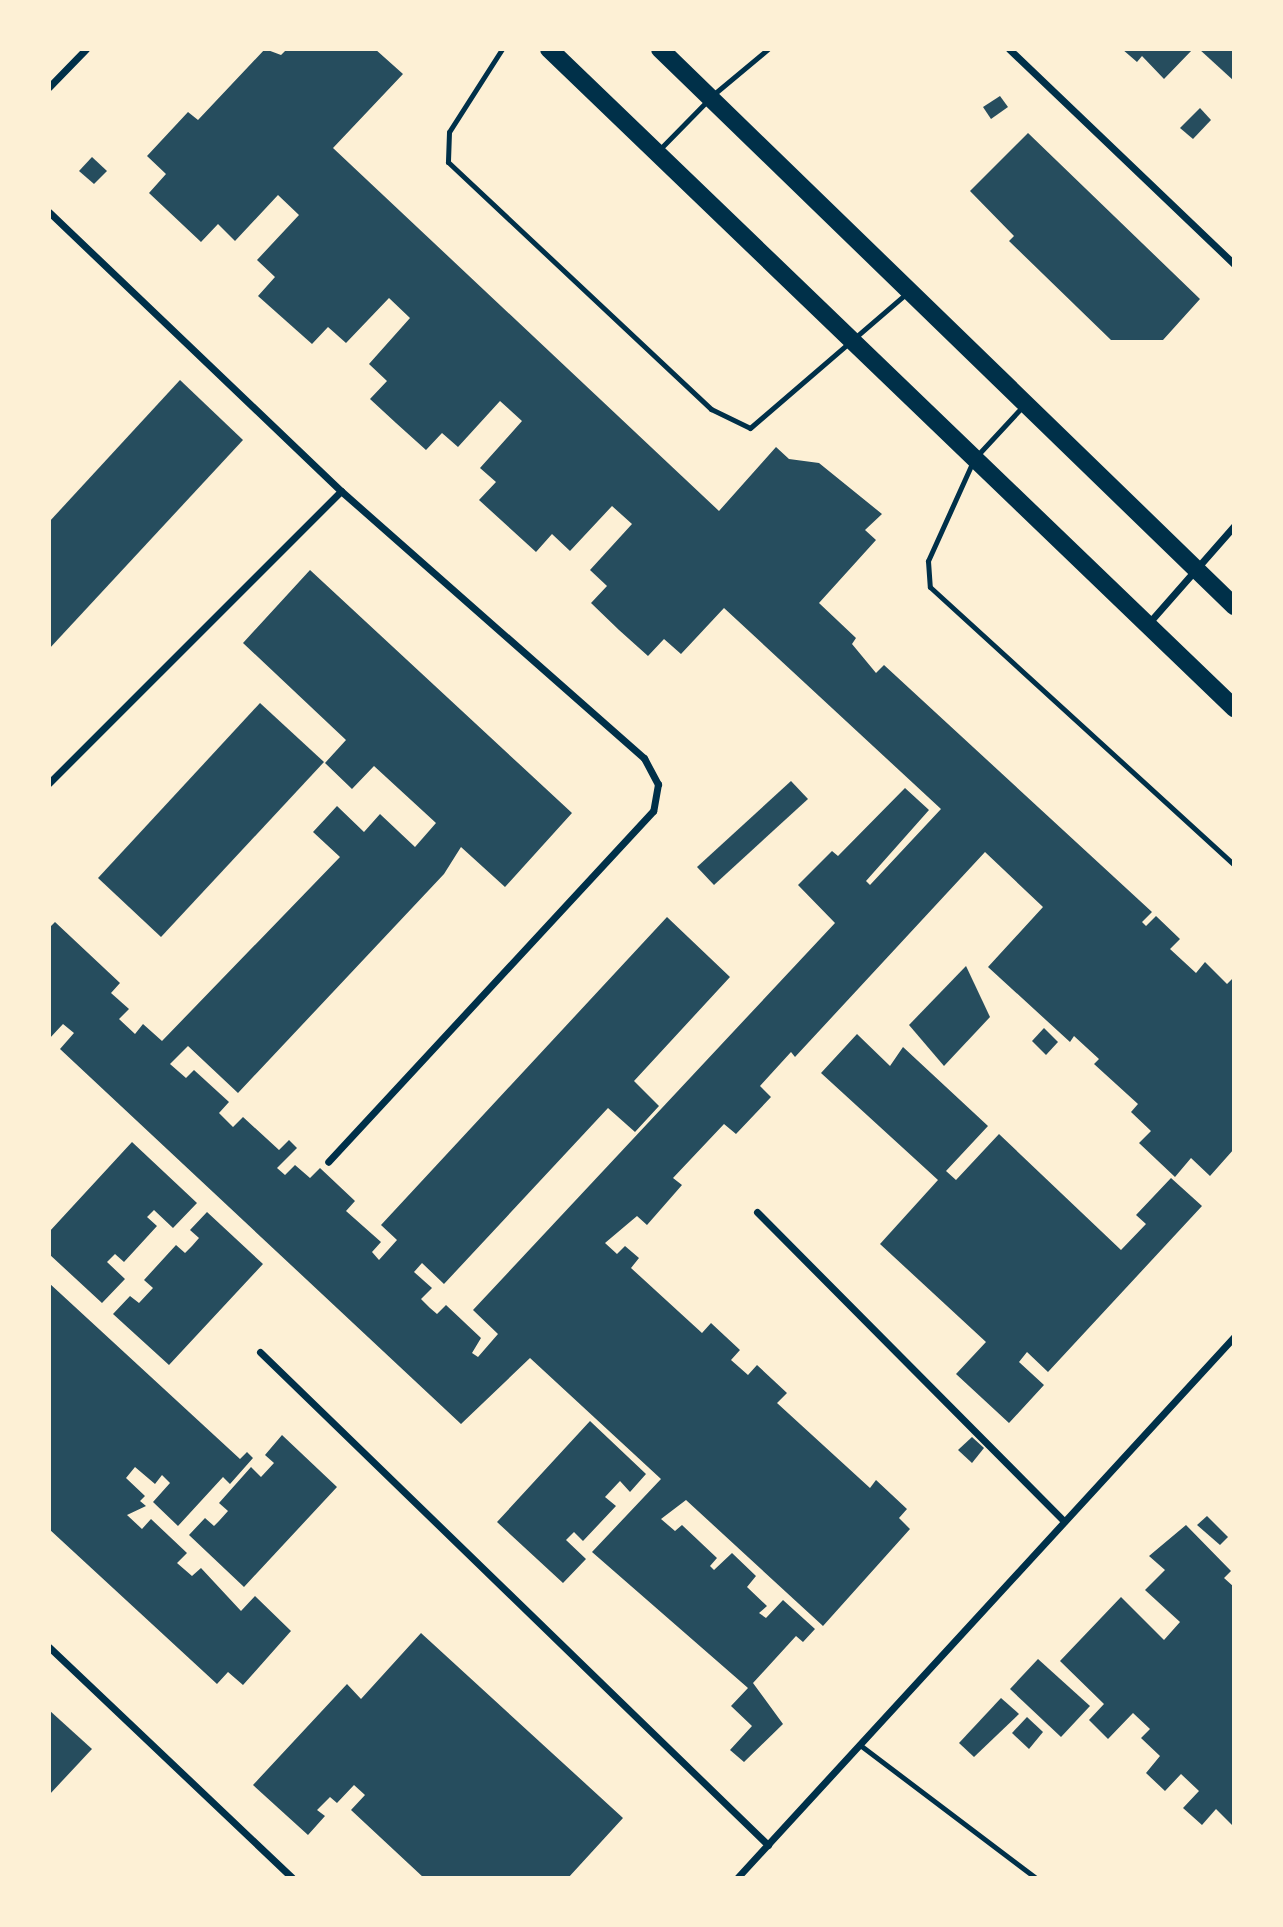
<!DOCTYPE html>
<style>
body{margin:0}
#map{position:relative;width:1283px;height:1927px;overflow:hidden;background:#fdf0d5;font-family:"Roboto Condensed",sans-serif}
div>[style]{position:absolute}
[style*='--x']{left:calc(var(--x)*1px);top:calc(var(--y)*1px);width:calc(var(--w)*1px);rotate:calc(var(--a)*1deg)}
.building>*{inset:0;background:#264d5e}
.service>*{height:5px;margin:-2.5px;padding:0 2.5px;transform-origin:2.5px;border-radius:2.5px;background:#003049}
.minor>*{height:7px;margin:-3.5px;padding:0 3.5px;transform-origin:3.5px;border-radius:3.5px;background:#003049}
.primary>*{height:18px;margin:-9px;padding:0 9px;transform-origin:9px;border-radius:9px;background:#003049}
span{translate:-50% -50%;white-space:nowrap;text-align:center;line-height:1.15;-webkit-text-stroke:5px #fdf0d5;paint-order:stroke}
.frame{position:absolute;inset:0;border:51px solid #fdf0d5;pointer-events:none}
</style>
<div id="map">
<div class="building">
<div style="clip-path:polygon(265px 49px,281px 55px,287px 49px,375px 49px,403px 74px,333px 148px,719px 511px,776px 447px,789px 459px,819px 463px,882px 514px,865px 530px,876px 540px,819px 603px,856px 638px,852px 644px,876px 673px,884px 665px,1152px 912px,1142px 922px,1146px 926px,1156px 916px,1180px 939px,1170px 949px,1196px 973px,1205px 962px,1227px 984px,1234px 977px,1234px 1149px,1210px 1176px,1191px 1158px,1175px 1177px,1139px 1143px,1151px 1131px,1131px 1112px,1138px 1104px,1094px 1064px,1099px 1059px,1074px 1036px,1070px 1042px,988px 967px,1043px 907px,985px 852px,795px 1057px,791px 1052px,760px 1086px,771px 1097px,736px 1134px,724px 1124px,673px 1178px,682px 1185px,647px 1225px,637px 1216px,605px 1243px,617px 1254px,625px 1246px,639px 1258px,631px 1268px,702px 1333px,711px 1323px,740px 1350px,731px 1360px,748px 1375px,757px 1365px,787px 1393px,777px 1403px,870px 1488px,876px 1480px,907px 1509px,899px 1518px,910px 1529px,823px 1626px,686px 1500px,661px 1519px,675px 1531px,682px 1525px,717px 1558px,710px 1566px,714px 1570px,732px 1553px,756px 1576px,747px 1587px,767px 1606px,759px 1613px,766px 1618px,783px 1600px,815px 1629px,803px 1642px,796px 1636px,753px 1683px,783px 1724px,744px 1762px,730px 1750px,752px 1726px,731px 1706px,748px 1688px,592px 1552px,661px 1479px,530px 1358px,461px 1424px,60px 1049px,74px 1033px,63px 1024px,49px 1039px,49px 928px,55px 922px,120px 983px,111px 993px,129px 1009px,119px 1019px,135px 1034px,143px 1024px,162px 1041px,340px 857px,313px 832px,337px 806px,364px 832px,380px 814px,415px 847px,436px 823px,374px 766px,352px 789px,325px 763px,346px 740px,243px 643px,310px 570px,572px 813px,505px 887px,461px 847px,444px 874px,238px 1093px,188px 1046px,170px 1064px,186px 1078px,194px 1070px,229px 1102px,219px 1113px,233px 1127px,243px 1117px,279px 1150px,289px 1140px,297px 1148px,277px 1168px,285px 1175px,295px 1165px,310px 1178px,320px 1168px,355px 1201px,346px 1211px,381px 1242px,372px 1252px,379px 1260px,397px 1240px,381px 1225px,667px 917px,730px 977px,634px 1081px,659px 1106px,635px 1132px,608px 1108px,444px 1284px,422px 1263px,414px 1272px,432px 1288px,421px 1299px,430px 1308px,437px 1314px,446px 1305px,481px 1338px,472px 1353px,478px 1357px,498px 1334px,473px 1310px,835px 923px,798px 885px,832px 851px,838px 856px,905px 788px,929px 810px,866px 881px,870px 885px,941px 809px,724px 608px,681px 654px,664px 639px,648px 656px,619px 630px,591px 603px,607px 586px,590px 570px,632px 524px,612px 506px,570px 551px,552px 534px,536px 552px,479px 500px,496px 482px,480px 468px,522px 421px,500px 401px,458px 447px,442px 433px,426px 450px,396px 423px,370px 399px,387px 381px,369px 364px,410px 318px,389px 298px,346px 343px,328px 327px,312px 344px,258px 296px,275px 277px,257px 260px,299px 215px,278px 195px,235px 241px,218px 224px,201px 242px,149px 193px,166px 174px,147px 156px,188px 112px,198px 120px)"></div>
<div style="clip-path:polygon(1122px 49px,1193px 49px,1164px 79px,1142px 56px,1137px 62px)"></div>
<div style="clip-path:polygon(1199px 49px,1234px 49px,1234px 81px)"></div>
<div style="clip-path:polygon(1000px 96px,1008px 107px,991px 119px,983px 107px)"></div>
<div style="clip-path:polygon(1200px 108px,1211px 120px,1193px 139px,1180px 128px)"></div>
<div style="clip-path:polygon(1028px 133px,1200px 299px,1163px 340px,1111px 340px,1009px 241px,1014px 236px,970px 191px)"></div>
<div style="clip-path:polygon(92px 157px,107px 171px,94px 184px,79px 171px)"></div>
<div style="clip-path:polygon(180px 380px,243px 440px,49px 649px,49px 522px)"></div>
<div style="clip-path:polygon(260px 703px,324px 762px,161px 937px,98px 878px)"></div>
<div style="clip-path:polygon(791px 781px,808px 799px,714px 885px,697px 867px)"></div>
<div style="clip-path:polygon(966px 966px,990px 1017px,944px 1066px,909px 1025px)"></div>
<div style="clip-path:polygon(1044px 1028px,1058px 1042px,1046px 1055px,1032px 1041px)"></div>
<div style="clip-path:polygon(857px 1034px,890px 1066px,903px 1047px,988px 1126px,946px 1171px,956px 1180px,999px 1134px,1121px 1250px,1146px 1224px,1136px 1215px,1171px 1178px,1202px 1206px,1048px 1372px,1027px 1352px,1019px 1362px,1044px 1385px,1009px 1423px,956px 1374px,986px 1342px,880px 1244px,938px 1180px,821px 1073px)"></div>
<div style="clip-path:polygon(132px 1142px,197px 1203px,173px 1228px,154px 1210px,147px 1217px,157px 1226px,124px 1262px,115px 1254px,107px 1262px,125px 1279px,102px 1303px,49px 1254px,49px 1232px)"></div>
<div style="clip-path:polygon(207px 1212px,263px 1264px,169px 1365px,113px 1314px,130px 1296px,139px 1303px,153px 1288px,144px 1280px,176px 1245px,185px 1253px,192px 1246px,199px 1238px,190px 1230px)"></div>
<div style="clip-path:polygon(49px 1283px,240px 1459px,247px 1452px,253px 1458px,230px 1484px,223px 1477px,178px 1526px,153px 1502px,170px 1483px,162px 1475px,155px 1484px,135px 1467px,126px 1478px,145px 1496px,140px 1501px,146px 1506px,127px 1515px,142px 1529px,151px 1519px,187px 1553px,177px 1563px,192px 1576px,201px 1568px,241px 1611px,255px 1596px,291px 1631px,243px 1685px,228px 1672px,217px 1684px,49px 1529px)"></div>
<div style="clip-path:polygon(590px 1421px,646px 1474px,630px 1492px,620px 1481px,605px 1497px,616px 1506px,583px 1541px,574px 1532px,566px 1540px,586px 1559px,563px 1583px,497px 1522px)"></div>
<div style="clip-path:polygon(282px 1435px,337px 1487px,244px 1587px,189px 1535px,205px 1518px,214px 1526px,219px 1521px,228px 1511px,219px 1503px,251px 1467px,261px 1477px,274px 1463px,265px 1455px)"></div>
<div style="clip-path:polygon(972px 1437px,984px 1448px,972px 1463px,958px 1450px)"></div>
<div style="clip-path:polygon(1207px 1516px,1228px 1537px,1220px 1545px,1197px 1525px)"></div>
<div style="clip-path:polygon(1186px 1525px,1231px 1571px,1224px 1578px,1234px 1587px,1234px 1827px,1216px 1809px,1202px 1825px,1183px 1808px,1199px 1791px,1181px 1774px,1165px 1791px,1146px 1773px,1160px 1756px,1141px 1738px,1150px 1729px,1133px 1713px,1108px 1739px,1089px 1720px,1104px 1704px,1060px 1661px,1121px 1597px,1164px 1640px,1180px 1622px,1145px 1590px,1165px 1570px,1149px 1556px)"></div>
<div style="clip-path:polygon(421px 1633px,623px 1818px,568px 1878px,424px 1878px,351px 1810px,365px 1795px,354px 1785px,337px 1803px,330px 1797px,317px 1810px,325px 1816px,308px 1835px,253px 1785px,347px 1684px,361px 1699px)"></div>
<div style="clip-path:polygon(1038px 1659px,1090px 1706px,1061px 1737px,1010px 1689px)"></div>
<div style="clip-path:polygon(1001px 1698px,1019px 1714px,974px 1757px,959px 1743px)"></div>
<div style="clip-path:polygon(49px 1710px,92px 1749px,49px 1795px)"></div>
<div style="clip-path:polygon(1027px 1717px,1043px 1732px,1029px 1749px,1012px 1733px)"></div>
</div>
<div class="service">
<div style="--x:502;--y:49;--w:98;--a:122.6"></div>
<div style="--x:449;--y:132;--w:30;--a:92"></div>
<div style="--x:448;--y:162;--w:361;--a:43.2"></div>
<div style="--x:711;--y:409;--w:43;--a:26"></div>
<div style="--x:750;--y:428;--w:206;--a:-40.7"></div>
<div style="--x:714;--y:94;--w:70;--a:-39.8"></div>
<div style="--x:660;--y:149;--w:67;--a:-45.6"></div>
<div style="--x:1024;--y:405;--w:74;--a:132.8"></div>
<div style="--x:974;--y:459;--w:112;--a:114.3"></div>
<div style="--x:928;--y:561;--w:26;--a:86"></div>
<div style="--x:930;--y:587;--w:412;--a:42.4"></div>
<div style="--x:860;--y:1745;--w:221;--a:37.1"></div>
</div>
<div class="minor">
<div style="--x:1009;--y:49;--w:311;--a:43.7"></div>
<div style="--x:49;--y:87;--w:53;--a:-45.8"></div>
<div style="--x:49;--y:212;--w:404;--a:43.7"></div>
<div style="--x:341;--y:491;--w:404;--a:41.4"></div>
<div style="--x:644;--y:758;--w:30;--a:62"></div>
<div style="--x:658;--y:784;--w:27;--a:100"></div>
<div style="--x:653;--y:811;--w:478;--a:132.8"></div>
<div style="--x:1147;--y:625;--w:132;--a:-48.7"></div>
<div style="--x:49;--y:783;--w:413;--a:-45"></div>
<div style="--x:757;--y:1212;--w:436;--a:45.2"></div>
<div style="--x:260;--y:1352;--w:708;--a:44.14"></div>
<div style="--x:49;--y:1647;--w:335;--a:43.5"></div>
<div style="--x:737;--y:1878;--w:735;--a:-47.43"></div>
</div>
<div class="primary">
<div style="--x:549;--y:49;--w:951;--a:43.89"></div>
<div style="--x:660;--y:49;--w:800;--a:44.14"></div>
</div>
<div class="frame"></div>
</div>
